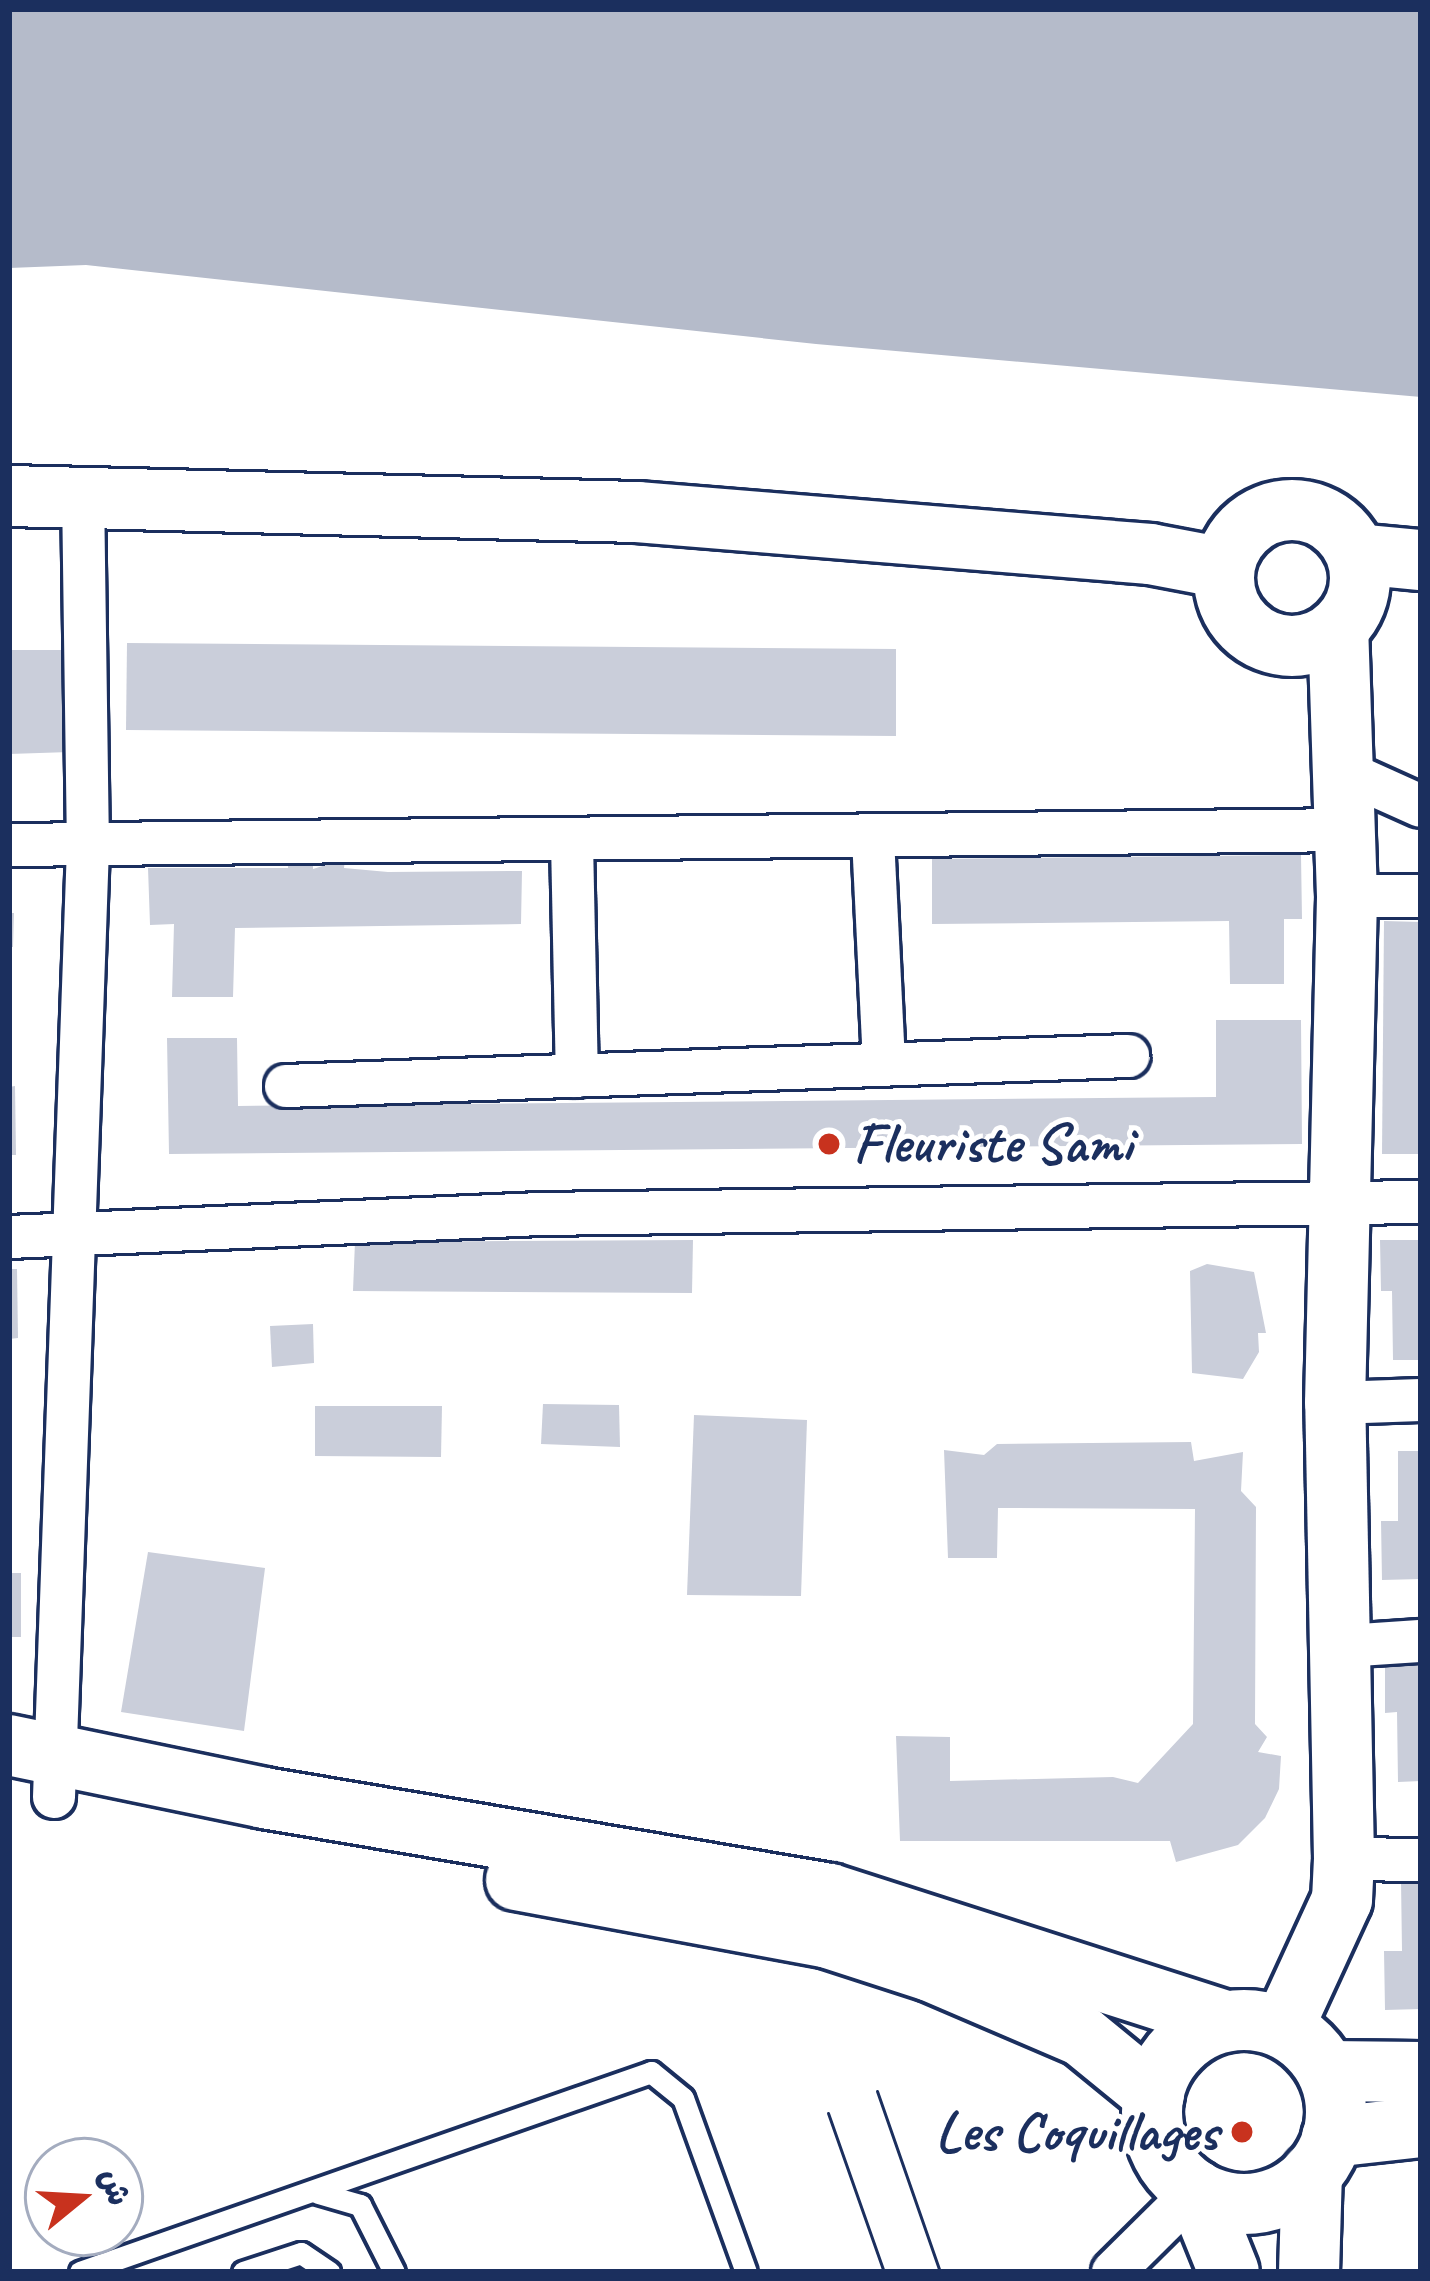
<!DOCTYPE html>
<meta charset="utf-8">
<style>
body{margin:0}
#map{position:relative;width:1430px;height:2281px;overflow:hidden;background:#fff;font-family:Caveat,"Playpen Sans Arabic",sans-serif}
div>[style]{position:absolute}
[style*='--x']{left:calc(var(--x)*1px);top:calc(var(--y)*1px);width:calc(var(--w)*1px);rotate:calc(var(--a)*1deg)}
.water>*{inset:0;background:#b5bbca}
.building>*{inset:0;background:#caceda}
.roads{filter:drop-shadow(3px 0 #1b2f5e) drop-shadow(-3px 0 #1b2f5e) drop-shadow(0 3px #1b2f5e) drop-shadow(0 -3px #1b2f5e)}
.lane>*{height:21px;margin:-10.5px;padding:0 10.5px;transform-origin:10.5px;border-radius:10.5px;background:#fff}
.street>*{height:42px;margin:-21px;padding:0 21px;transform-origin:21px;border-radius:21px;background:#fff}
.secondary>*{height:60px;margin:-30px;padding:0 30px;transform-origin:30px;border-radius:30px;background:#fff}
.secondary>.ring{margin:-30px;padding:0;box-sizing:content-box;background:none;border:60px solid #fff;border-radius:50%}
.tram>*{height:3px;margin:-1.5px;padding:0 1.5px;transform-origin:1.5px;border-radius:1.5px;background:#1b2f5e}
.dots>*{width:33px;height:33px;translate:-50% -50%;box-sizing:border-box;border:6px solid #fff;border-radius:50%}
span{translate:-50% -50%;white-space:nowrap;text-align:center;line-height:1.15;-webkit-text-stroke:10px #fff;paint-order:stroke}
.poi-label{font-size:57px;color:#1b2f5e;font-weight:700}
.left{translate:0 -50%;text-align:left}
.right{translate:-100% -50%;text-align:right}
.frame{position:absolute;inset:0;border:12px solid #1b2f5e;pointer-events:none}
.north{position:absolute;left:24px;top:2137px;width:120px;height:120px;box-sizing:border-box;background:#fff;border:3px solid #a4acbf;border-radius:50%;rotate:72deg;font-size:33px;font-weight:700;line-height:48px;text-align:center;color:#1b2f5e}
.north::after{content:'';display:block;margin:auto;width:42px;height:54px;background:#c8321e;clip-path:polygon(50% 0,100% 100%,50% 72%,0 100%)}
</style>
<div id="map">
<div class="water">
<div style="clip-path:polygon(9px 9px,1421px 9px,1421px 397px,816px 344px,86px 265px,9px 268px)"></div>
</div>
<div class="building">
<div style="clip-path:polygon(127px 643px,896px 649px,896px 736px,126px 730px)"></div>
<div style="clip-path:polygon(9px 650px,68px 650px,70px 752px,9px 754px)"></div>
<div style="clip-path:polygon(1301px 855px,1302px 919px,1284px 919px,1284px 984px,1230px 984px,1229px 921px,932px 924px,932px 859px)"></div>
<div style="clip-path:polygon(345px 859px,344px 868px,388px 872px,522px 871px,521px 924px,235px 928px,233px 997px,172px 997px,174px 924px,150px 925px,148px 868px,288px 868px,288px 860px,313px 860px,313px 869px)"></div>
<div style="clip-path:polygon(9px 913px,14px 913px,13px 947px,9px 947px)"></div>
<div style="clip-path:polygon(1384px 921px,1421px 922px,1421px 1154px,1382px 1154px)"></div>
<div style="clip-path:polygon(1216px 1020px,1301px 1020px,1302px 1144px,169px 1154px,167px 1038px,237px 1038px,238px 1106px,1216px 1097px)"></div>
<div style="clip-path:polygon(15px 1086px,16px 1155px,9px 1155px,9px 1087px)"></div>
<div style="clip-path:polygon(693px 1240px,692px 1293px,353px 1291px,355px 1242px)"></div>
<div style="clip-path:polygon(1380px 1240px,1421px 1240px,1421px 1360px,1393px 1360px,1392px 1291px,1381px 1291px)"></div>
<div style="clip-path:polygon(1207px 1264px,1254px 1272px,1266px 1333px,1258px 1333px,1259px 1352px,1243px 1379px,1192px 1373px,1190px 1271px)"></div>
<div style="clip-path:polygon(9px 1269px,17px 1269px,18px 1338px,9px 1339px)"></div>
<div style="clip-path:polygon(313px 1324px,314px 1363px,272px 1367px,270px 1326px)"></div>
<div style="clip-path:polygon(543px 1404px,619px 1405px,620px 1447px,541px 1444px)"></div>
<div style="clip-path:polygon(315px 1406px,442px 1406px,441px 1457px,315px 1456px)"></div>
<div style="clip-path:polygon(694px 1415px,807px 1420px,801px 1596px,687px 1595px)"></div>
<div style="clip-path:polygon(1191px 1442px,1194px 1461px,1243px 1452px,1241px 1491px,1256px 1507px,1255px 1724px,1267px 1737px,1258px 1752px,1281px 1756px,1279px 1789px,1265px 1818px,1238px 1845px,1176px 1862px,1170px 1841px,900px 1841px,896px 1736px,950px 1737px,950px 1781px,1113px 1777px,1138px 1783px,1193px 1724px,1195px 1509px,998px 1508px,997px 1558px,948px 1558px,944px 1450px,984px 1455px,997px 1444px)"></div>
<div style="clip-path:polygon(1398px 1451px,1421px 1451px,1421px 1579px,1382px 1580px,1381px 1521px,1398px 1521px)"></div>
<div style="clip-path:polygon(148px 1552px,265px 1568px,244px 1731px,121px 1712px)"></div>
<div style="clip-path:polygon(9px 1573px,21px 1573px,21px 1637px,9px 1637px)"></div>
<div style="clip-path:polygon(1385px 1662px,1421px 1662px,1421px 1781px,1398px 1782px,1397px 1712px,1385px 1713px)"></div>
<div style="clip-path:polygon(1401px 1881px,1421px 1881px,1421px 2009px,1385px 2010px,1384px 1951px,1402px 1951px)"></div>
</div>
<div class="roads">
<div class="lane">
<div style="--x:318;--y:2193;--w:44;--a:15.9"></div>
<div style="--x:360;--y:2205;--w:75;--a:63.1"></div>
<div style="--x:80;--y:2272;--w:605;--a:-19.3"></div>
<div style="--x:651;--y:2072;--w:41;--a:39.1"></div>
<div style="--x:683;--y:2098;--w:185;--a:70.1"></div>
<div style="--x:243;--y:2272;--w:61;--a:-18.1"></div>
<div style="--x:301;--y:2253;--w:34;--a:34"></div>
</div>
<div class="street">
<div style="--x:1343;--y:771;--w:85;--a:24.2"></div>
<div style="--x:873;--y:838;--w:227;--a:87.2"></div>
<div style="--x:572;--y:842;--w:234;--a:88.8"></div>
<div style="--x:9;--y:845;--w:1335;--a:-0.64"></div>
<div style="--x:1347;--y:896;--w:74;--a:0"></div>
<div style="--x:286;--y:1086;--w:843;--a:-2.04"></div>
<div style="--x:9;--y:1237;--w:530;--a:-2.48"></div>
<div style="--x:539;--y:1214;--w:882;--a:-0.78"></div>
<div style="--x:1335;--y:1403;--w:86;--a:-2"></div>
<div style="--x:1345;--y:1646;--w:76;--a:-3.8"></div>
<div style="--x:54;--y:1797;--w:949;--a:-87.95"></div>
<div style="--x:88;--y:849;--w:354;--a:-90.8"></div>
<div style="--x:1344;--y:1859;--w:77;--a:0.7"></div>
<div style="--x:1113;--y:2272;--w:117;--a:-44.7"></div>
</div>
<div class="secondary">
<div style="--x:9;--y:496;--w:628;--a:1.46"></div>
<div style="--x:637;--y:512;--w:515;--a:4.68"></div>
<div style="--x:1150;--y:554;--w:75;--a:10.7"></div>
<div class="ring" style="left:1224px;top:510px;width:76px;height:76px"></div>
<div style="--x:1357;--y:554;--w:64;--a:5.4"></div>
<div style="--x:9;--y:1745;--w:260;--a:11.7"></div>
<div style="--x:264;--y:1798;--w:574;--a:9.63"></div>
<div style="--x:830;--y:1894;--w:415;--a:17.8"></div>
<div style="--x:516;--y:1880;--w:317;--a:10.5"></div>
<div style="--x:828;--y:1938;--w:107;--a:17.9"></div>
<div style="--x:930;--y:1971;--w:165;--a:23.2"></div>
<div style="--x:1082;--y:2036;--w:93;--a:39.3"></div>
<div class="ring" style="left:1152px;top:2020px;width:124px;height:124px"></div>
<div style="--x:1283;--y:2028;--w:141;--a:-65.3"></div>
<div style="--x:1342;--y:1900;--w:41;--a:-87.2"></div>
<div style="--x:1344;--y:1859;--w:456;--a:-91.1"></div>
<div style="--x:1335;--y:1403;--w:507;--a:-88.64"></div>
<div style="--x:1347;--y:896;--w:267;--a:-91.9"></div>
<div style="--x:1327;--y:2071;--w:94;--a:0.6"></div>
<div style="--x:1332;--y:2137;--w:90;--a:-6.4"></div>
<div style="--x:1196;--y:2190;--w:88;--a:68.1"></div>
<div style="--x:1309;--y:2272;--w:99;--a:-88.3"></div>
</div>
</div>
<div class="tram">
<div style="--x:877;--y:2091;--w:192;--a:70.8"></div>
<div style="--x:828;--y:2113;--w:169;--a:70.6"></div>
</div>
<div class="dots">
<div style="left:829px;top:1144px;background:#c8321e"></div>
<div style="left:1242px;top:2132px;background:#c8321e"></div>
</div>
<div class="poi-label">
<span class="left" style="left:853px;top:1144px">Fleuriste Sami</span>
<span class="right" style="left:1218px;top:2132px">Les Coquillages</span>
</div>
<div class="frame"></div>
<div class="north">ش</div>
</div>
